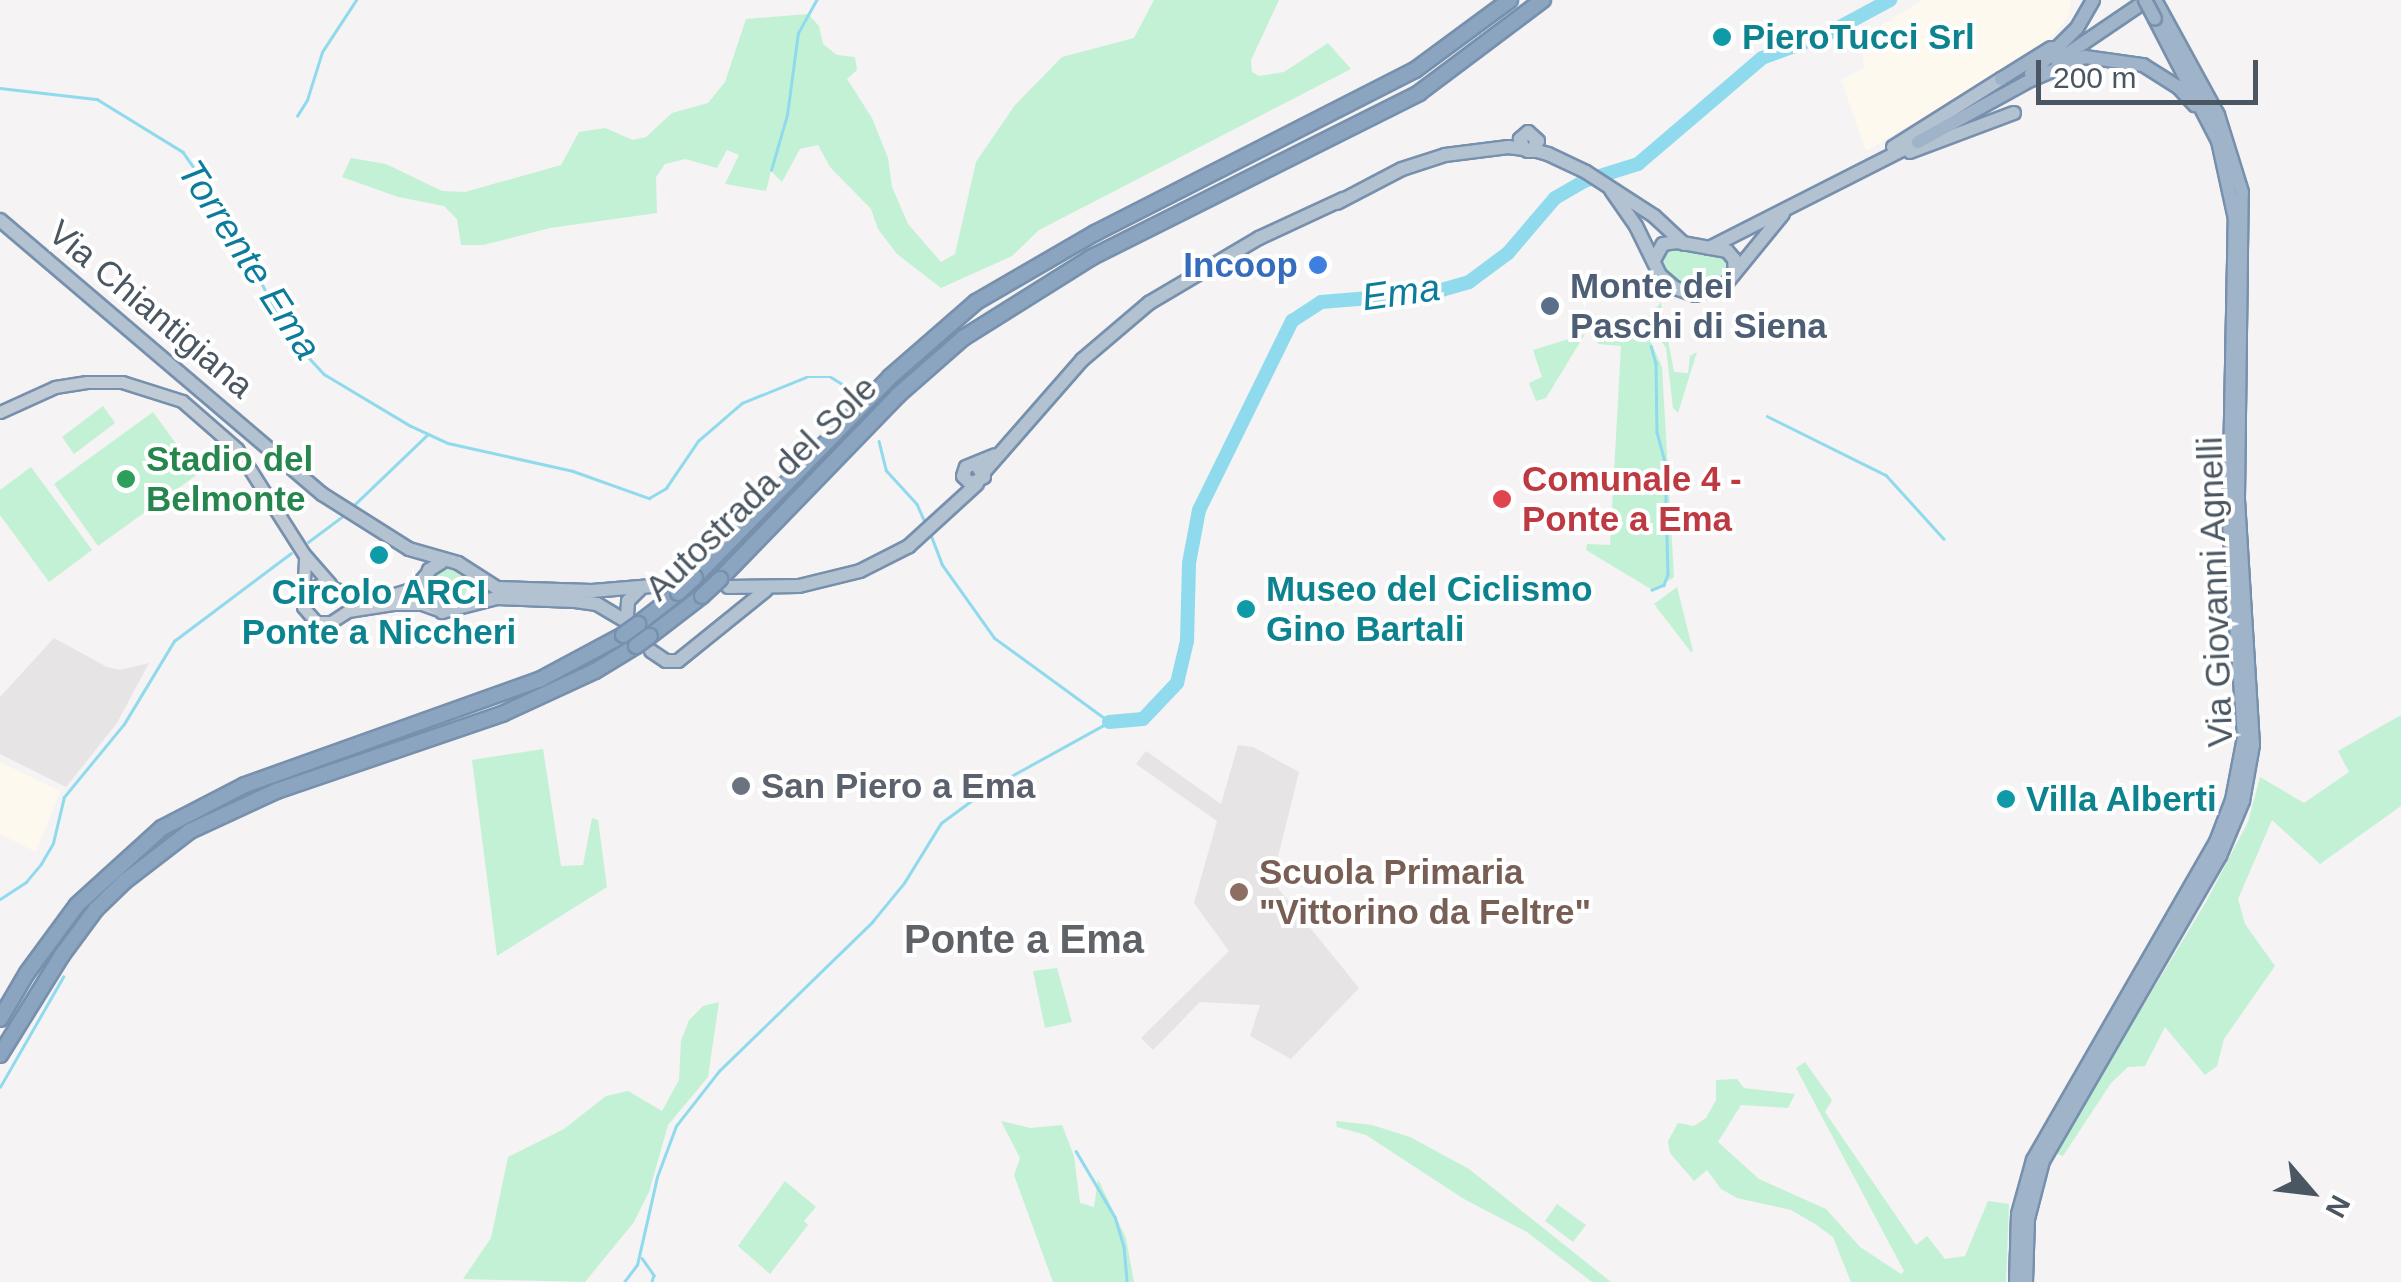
<!DOCTYPE html>
<style>
body{margin:0}
#map{position:relative;width:2401px;height:1282px;overflow:hidden;background:#f5f3f3;font-family:Helvetica,sans-serif}
div>[style]{position:absolute}
[style*='--x']{left:calc(var(--x)*1px);top:calc(var(--y)*1px);width:calc(var(--w)*1px);rotate:calc(var(--a)*1deg)}
.commercial>*{inset:0;background:#fdf9ef}
.education>*{inset:0;background:#e6e4e5}
.green>*{inset:0;background:#c3f1d5}
.round{border-radius:50%}
.stream>*{height:2.5px;margin:-1.25px;padding:0 1.25px;transform-origin:1.25px;border-radius:1.25px;background:#90daee}
.river>*{height:14px;margin:-7px;padding:0 7px;transform-origin:7px;border-radius:7px;background:#90daee}
.roads{filter:drop-shadow(2px 0 #7690ad) drop-shadow(-2px 0 #7690ad) drop-shadow(0 2px #7690ad) drop-shadow(0 -2px #7690ad)}
.secondary>*{height:11px;margin:-5.5px;padding:0 5.5px;transform-origin:5.5px;border-radius:5.5px;background:#c1cbd6}
.primary>*{height:12px;margin:-6px;padding:0 6px;transform-origin:6px;border-radius:6px;background:#b3c2d1}
.trunk>*{height:12px;margin:-6px;padding:0 6px;transform-origin:6px;border-radius:6px;background:#9fb4c9}
.motorway>*{height:14px;margin:-7px;padding:0 7px;transform-origin:7px;border-radius:7px;background:#8ba5c1}
.bridges{filter:drop-shadow(2px 0 #7690ad) drop-shadow(-2px 0 #7690ad) drop-shadow(0 2px #7690ad) drop-shadow(0 -2px #7690ad)}
.trunk-bridge>*{height:12px;margin:-6px;padding:0 6px;transform-origin:6px;border-radius:6px;background:#9fb4c9}
.motorway-bridge>*{height:14px;margin:-7px;padding:0 7px;transform-origin:7px;border-radius:7px;background:#8ba5c1}
.dots>*{width:28px;height:28px;translate:-50% -50%;box-sizing:border-box;border:5px solid #fff;border-radius:50%}
span{translate:-50% -50%;white-space:nowrap;text-align:center;line-height:1.15;-webkit-text-stroke:8px #fff;paint-order:stroke}
.culture-label{font-size:35px;color:#0d838f;font-weight:700}
.left{translate:0 -50%;text-align:left}
.shop-label{font-size:35px;color:#366cbe;font-weight:700}
.right{translate:-100% -50%;text-align:right}
.service-label{font-size:35px;color:#4e5e75;font-weight:700}
.street-label{font-size:35px;color:#4a5661}
.leisure-label{font-size:35px;color:#27864d;font-weight:700}
.health-label{font-size:35px;color:#be3a42;font-weight:700}
.worship-label{font-size:35px;color:#5b616d;font-weight:700}
.education-label{font-size:35px;color:#785e54;font-weight:700}
.water-label{font-size:38px;color:#0c7c9b;font-style:italic}
.quarter-label{font-size:40px;color:#5f6368;font-weight:700}
.north{position:absolute;left:2261px;top:1142px;width:100px;height:100px;-webkit-text-stroke:8px #fff;paint-order:stroke;rotate:118deg;font-size:28px;font-weight:700;line-height:40px;text-align:center;color:#4a5661}
.north::after{content:'';display:block;margin:auto;width:35px;height:45px;background:#4a5661;clip-path:polygon(50% 0,100% 100%,50% 72%,0 100%)}
.scale{position:absolute;left:2036px;top:60px;width:222px;height:45px;box-sizing:border-box;border:5px solid #4a5661;border-top:0;padding-left:12px;font-size:30px;line-height:35px;white-space:nowrap;color:#4a5661;-webkit-text-stroke:8px #fff;paint-order:stroke}
</style>
<div id="map">
<div class="commercial">
<div style="clip-path:polygon(1922px 0,2071px 0,2068px 17px,2044px 46px,1975px 100px,1965px 93px,1866px 151px,1841px 80px,1864px 68px,1861px 38px)"></div>
<div style="clip-path:polygon(0 762px,60px 791px,36px 852px,0 834px)"></div>
</div>
<div class="education">
<div style="clip-path:polygon(54px 638px,107px 667px,120px 670px,149px 663px,117px 723px,66px 787px,0 754px,0 697px)"></div>
<div style="clip-path:polygon(1238px 745px,1253px 747px,1299px 772px,1272px 881px,1359px 988px,1291px 1059px,1250px 1036px,1260px 1005px,1200px 1002px,1153px 1050px,1141px 1038px,1229px 951px,1194px 903px,1217px 821px,1136px 764px,1146px 751px,1221px 804px)"></div>
</div>
<div class="green">
<div style="clip-path:polygon(1154px 0,1279px 0,1251px 60px,1252px 72px,1259px 76px,1284px 72px,1328px 43px,1351px 69px,1039px 230px,1012px 256px,941px 288px,897px 254px,878px 229px,871px 209px,830px 167px,818px 145px,800px 149px,782px 182px,771px 171px,766px 191px,725px 184px,739px 155px,727px 150px,717px 168px,685px 159px,665px 164px,656px 177px,657px 213px,550px 228px,483px 245px,461px 245px,457px 219px,444px 206px,398px 197px,342px 177px,351px 158px,386px 164px,442px 191px,465px 192px,561px 165px,579px 132px,605px 128px,633px 140px,646px 137px,672px 113px,708px 103px,725px 82px,746px 19px,808px 14px,819px 26px,823px 44px,837px 55px,855px 57px,857px 70px,847px 79px,872px 118px,888px 158px,892px 187px,908px 224px,941px 262px,955px 254px,976px 162px,1015px 105px,1062px 57px,1134px 38px)"></div>
<div style="clip-path:polygon(1677px 246px,1702px 254px,1719px 252px,1729px 257px,1732px 269px,1726px 279px,1697px 291px,1670px 280px,1658px 260px,1660px 250px)"></div>
<div style="clip-path:polygon(1661px 302px,1674px 372px,1688px 373px,1690px 356px,1697px 352px,1678px 413px,1673px 408px,1666px 348px,1656px 334px,1633px 323px,1647px 319px)"></div>
<div style="clip-path:polygon(1616px 328px,1650px 340px,1662px 367px,1674px 577px,1654px 591px,1586px 550px,1587px 544px,1610px 545px,1621px 346px,1598px 344px,1596px 331px)"></div>
<div style="clip-path:polygon(1585px 334px,1546px 398px,1536px 401px,1529px 383px,1542px 377px,1533px 350px)"></div>
<div style="clip-path:polygon(103px 406px,115px 423px,74px 454px,62px 437px)"></div>
<div style="clip-path:polygon(153px 412px,198px 474px,98px 546px,54px 484px)"></div>
<div style="clip-path:polygon(31px 467px,92px 550px,49px 582px,0 515px,0 490px)"></div>
<div class="round" style="left:429px;top:567px;width:38px;height:38px"></div>
<div style="clip-path:polygon(1677px 587px,1693px 651px,1691px 652px,1654px 604px)"></div>
<div style="clip-path:polygon(2401px 715px,2401px 806px,2320px 864px,2272px 820px,2238px 899px,2245px 924px,2275px 966px,2224px 1039px,2217px 1066px,2205px 1075px,2165px 1027px,2145px 1066px,2128px 1067px,2111px 1083px,2063px 1156px,2054px 1153px,2206px 902px,2248px 822px,2260px 777px,2304px 803px,2349px 772px,2338px 751px)"></div>
<div style="clip-path:polygon(543px 749px,561px 866px,583px 865px,592px 818px,598px 820px,607px 887px,497px 956px,472px 760px)"></div>
<div style="clip-path:polygon(1057px 968px,1072px 1022px,1045px 1028px,1033px 971px)"></div>
<div style="clip-path:polygon(719px 1002px,708px 1077px,668px 1125px,649px 1192px,634px 1222px,585px 1282px,463px 1279px,491px 1238px,508px 1157px,564px 1129px,606px 1096px,628px 1091px,662px 1111px,679px 1080px,681px 1041px,689px 1020px,703px 1006px)"></div>
<div style="clip-path:polygon(1805px 1062px,1832px 1100px,1825px 1112px,1916px 1245px,1927px 1236px,1945px 1259px,1965px 1256px,1988px 1201px,2009px 1204px,2006px 1282px,1851px 1282px,1833px 1237px,1815px 1224px,1791px 1210px,1737px 1198px,1721px 1189px,1707px 1170px,1694px 1181px,1670px 1153px,1668px 1141px,1678px 1123px,1694px 1126px,1706px 1118px,1716px 1100px,1716px 1080px,1737px 1079px,1744px 1088px,1795px 1094px,1788px 1108px,1741px 1105px,1718px 1142px,1759px 1179px,1826px 1209px,1860px 1247px,1901px 1274px,1904px 1271px,1796px 1068px)"></div>
<div style="clip-path:polygon(1001px 1121px,1030px 1128px,1062px 1125px,1074px 1156px,1080px 1203px,1094px 1207px,1098px 1179px,1126px 1238px,1134px 1282px,1053px 1282px,1014px 1175px,1020px 1158px)"></div>
<div style="clip-path:polygon(1336px 1121px,1372px 1125px,1410px 1137px,1469px 1169px,1611px 1282px,1592px 1282px,1527px 1232px,1464px 1199px,1366px 1135px,1337px 1127px)"></div>
<div style="clip-path:polygon(785px 1181px,816px 1207px,804px 1221px,808px 1225px,770px 1274px,738px 1246px)"></div>
<div style="clip-path:polygon(1557px 1204px,1586px 1225px,1573px 1242px,1545px 1221px)"></div>
</div>
<div class="stream">
<div style="--x:0;--y:88;--w:98;--a:6.5"></div>
<div style="--x:97;--y:99;--w:101;--a:31.6"></div>
<div style="--x:183;--y:152;--w:73;--a:55"></div>
<div style="--x:225;--y:212;--w:140;--a:62.7"></div>
<div style="--x:289;--y:336;--w:52;--a:47.4"></div>
<div style="--x:324;--y:374;--w:101;--a:30.9"></div>
<div style="--x:411;--y:426;--w:41;--a:24.7"></div>
<div style="--x:448;--y:443;--w:128;--a:12.6"></div>
<div style="--x:573;--y:471;--w:81;--a:19.6"></div>
<div style="--x:649;--y:498;--w:20;--a:-30"></div>
<div style="--x:666;--y:488;--w:57;--a:-55.8"></div>
<div style="--x:698;--y:441;--w:58;--a:-40.8"></div>
<div style="--x:742;--y:403;--w:69;--a:-22.1"></div>
<div style="--x:806;--y:377;--w:25;--a:0"></div>
<div style="--x:831;--y:377;--w:28;--a:32"></div>
<div style="--x:297;--y:116;--w:19;--a:-58"></div>
<div style="--x:307;--y:100;--w:50;--a:-72.6"></div>
<div style="--x:322;--y:52;--w:62;--a:-56.8"></div>
<div style="--x:771;--y:170;--w:57;--a:-73.8"></div>
<div style="--x:787;--y:115;--w:83;--a:-82.4"></div>
<div style="--x:798;--y:33;--w:38;--a:-61"></div>
<div style="--x:1651;--y:346;--w:18;--a:74"></div>
<div style="--x:1656;--y:363;--w:69;--a:89.2"></div>
<div style="--x:1657;--y:432;--w:30;--a:75"></div>
<div style="--x:1665;--y:461;--w:113;--a:88.5"></div>
<div style="--x:1668;--y:574;--w:12;--a:110"></div>
<div style="--x:1664;--y:585;--w:13;--a:157"></div>
<div style="--x:1767;--y:416;--w:133;--a:26.4"></div>
<div style="--x:1886;--y:475;--w:86;--a:47.8"></div>
<div style="--x:879;--y:441;--w:30;--a:76"></div>
<div style="--x:886;--y:470;--w:46;--a:47.6"></div>
<div style="--x:917;--y:504;--w:20;--a:66"></div>
<div style="--x:352;--y:507;--w:105;--a:-43.8"></div>
<div style="--x:308;--y:542;--w:44;--a:-36.6"></div>
<div style="--x:0;--y:899;--w:31;--a:-33"></div>
<div style="--x:26;--y:882;--w:23;--a:-50"></div>
<div style="--x:41;--y:864;--w:24;--a:-60"></div>
<div style="--x:53;--y:843;--w:47;--a:-76.6"></div>
<div style="--x:64;--y:797;--w:94;--a:-50.6"></div>
<div style="--x:124;--y:724;--w:97;--a:-58.9"></div>
<div style="--x:174;--y:641;--w:146;--a:-36.9"></div>
<div style="--x:0;--y:1087;--w:127;--a:-60.2"></div>
<div style="--x:1076;--y:1151;--w:77;--a:59.4"></div>
<div style="--x:1115;--y:1217;--w:30;--a:73"></div>
<div style="--x:1124;--y:1246;--w:36;--a:85"></div>
<div style="--x:642;--y:1258;--w:21;--a:55"></div>
<div style="--x:654;--y:1275;--w:7;--a:106"></div>
<div style="--x:624;--y:1282;--w:21;--a:-53"></div>
<div style="--x:637;--y:1265;--w:90;--a:-77.2"></div>
<div style="--x:657;--y:1177;--w:54;--a:-69.6"></div>
<div style="--x:676;--y:1126;--w:70;--a:-52"></div>
<div style="--x:719;--y:1071;--w:214;--a:-44.2"></div>
<div style="--x:872;--y:922;--w:50;--a:-50.6"></div>
<div style="--x:904;--y:883;--w:70;--a:-58.3"></div>
<div style="--x:941;--y:823;--w:56;--a:-36.3"></div>
<div style="--x:986;--y:790;--w:141;--a:-28.9"></div>
<div style="--x:1109;--y:722;--w:142;--a:-143.9"></div>
<div style="--x:994;--y:638;--w:90;--a:-125.5"></div>
<div style="--x:942;--y:565;--w:33;--a:-111"></div>
</div>
<div class="river">
<div style="--x:1109;--y:722;--w:34;--a:-5"></div>
<div style="--x:1143;--y:719;--w:50;--a:-46.6"></div>
<div style="--x:1177;--y:683;--w:43;--a:-76.6"></div>
<div style="--x:1187;--y:641;--w:78;--a:-88.5"></div>
<div style="--x:1189;--y:563;--w:54;--a:-79.3"></div>
<div style="--x:1199;--y:510;--w:211;--a:-63.8"></div>
<div style="--x:1292;--y:321;--w:35;--a:-33"></div>
<div style="--x:1321;--y:302;--w:110;--a:-4.7"></div>
<div style="--x:1431;--y:293;--w:40;--a:-16"></div>
<div style="--x:1469;--y:282;--w:49;--a:-36.6"></div>
<div style="--x:1508;--y:253;--w:72;--a:-49.5"></div>
<div style="--x:1555;--y:198;--w:34;--a:-30"></div>
<div style="--x:1584;--y:181;--w:57;--a:-17.5"></div>
<div style="--x:1638;--y:164;--w:163;--a:-40.5"></div>
<div style="--x:1762;--y:58;--w:69;--a:-20.3"></div>
<div style="--x:1827;--y:34;--w:72;--a:-28.4"></div>
</div>
<div class="roads">
<div class="secondary">
<div style="--x:0;--y:412;--w:60;--a:-24.4"></div>
<div style="--x:55;--y:387;--w:32;--a:-9"></div>
<div style="--x:87;--y:382;--w:35;--a:0"></div>
<div style="--x:122;--y:382;--w:63;--a:17.6"></div>
<div style="--x:182;--y:401;--w:73;--a:41.1"></div>
<div style="--x:237;--y:449;--w:125;--a:57.5"></div>
<div style="--x:304;--y:554;--w:40;--a:49"></div>
<div style="--x:305;--y:558;--w:49;--a:92.3"></div>
<div style="--x:303;--y:607;--w:20;--a:49"></div>
<div style="--x:316;--y:622;--w:15;--a:0"></div>
<div style="--x:331;--y:622;--w:20;--a:-33"></div>
<div style="--x:348;--y:611;--w:47;--a:-8.7"></div>
<div style="--x:394;--y:604;--w:28;--a:0"></div>
<div style="--x:422;--y:604;--w:15;--a:20"></div>
<div style="--x:305;--y:593;--w:20;--a:-30"></div>
<div style="--x:322;--y:583;--w:30;--a:23"></div>
<div style="--x:350;--y:595;--w:38;--a:2"></div>
<div style="--x:388;--y:596;--w:27;--a:-17"></div>
<div style="--x:414;--y:588;--w:17;--a:-50"></div>
</div>
<div class="primary">
<div style="--x:1893;--y:147;--w:128;--a:-32.2"></div>
<div style="--x:1531;--y:151;--w:12;--a:-55"></div>
<div style="--x:1538;--y:141;--w:13;--a:-138"></div>
<div style="--x:1528;--y:132;--w:11;--a:139"></div>
<div style="--x:1520;--y:139;--w:11;--a:68"></div>
<div style="--x:1524;--y:149;--w:4;--a:27"></div>
<div style="--x:1528;--y:151;--w:9;--a:0"></div>
<div style="--x:1537;--y:151;--w:11;--a:15"></div>
<div style="--x:1548;--y:154;--w:42;--a:25.3"></div>
<div style="--x:1586;--y:172;--w:81;--a:32.9"></div>
<div style="--x:1654;--y:216;--w:41;--a:43"></div>
<div style="--x:1910;--y:152;--w:111;--a:-20.6"></div>
<div style="--x:1611;--y:190;--w:44;--a:55.2"></div>
<div style="--x:1636;--y:226;--w:55;--a:63.9"></div>
<div style="--x:1660;--y:275;--w:20;--a:41"></div>
<div style="--x:1675;--y:288;--w:21;--a:19"></div>
<div style="--x:1695;--y:295;--w:32;--a:-18"></div>
<div style="--x:1725;--y:285;--w:92;--a:-50.8"></div>
<div style="--x:1337;--y:203;--w:73;--a:-27.6"></div>
<div style="--x:1402;--y:169;--w:45;--a:-18"></div>
<div style="--x:1445;--y:155;--w:64;--a:-7.2"></div>
<div style="--x:1508;--y:147;--w:16;--a:7"></div>
<div style="--x:0;--y:220;--w:423;--a:40.4"></div>
<div style="--x:322;--y:494;--w:103;--a:32.3"></div>
<div style="--x:409;--y:549;--w:51;--a:15.9"></div>
<div style="--x:458;--y:563;--w:46;--a:32.7"></div>
<div style="--x:497;--y:588;--w:95;--a:1.8"></div>
<div style="--x:592;--y:591;--w:72;--a:-4.8"></div>
<div style="--x:1709;--y:248;--w:234;--a:-26.9"></div>
<div style="--x:1654;--y:260;--w:18;--a:-61"></div>
<div style="--x:1663;--y:244;--w:14;--a:-8"></div>
<div style="--x:1677;--y:242;--w:51;--a:10.2"></div>
<div style="--x:1727;--y:251;--w:11;--a:49"></div>
<div style="--x:1734;--y:259;--w:13;--a:86"></div>
<div style="--x:976;--y:464;--w:15;--a:58"></div>
<div style="--x:984;--y:477;--w:15;--a:152"></div>
<div style="--x:971;--y:484;--w:11;--a:-135"></div>
<div style="--x:963;--y:476;--w:9;--a:-72"></div>
<div style="--x:966;--y:467;--w:31;--a:-22"></div>
<div style="--x:984;--y:472;--w:149;--a:-48.8"></div>
<div style="--x:1082;--y:360;--w:88;--a:-40.4"></div>
<div style="--x:1149;--y:303;--w:128;--a:-30.6"></div>
<div style="--x:1259;--y:238;--w:93;--a:-24.9"></div>
<div style="--x:442;--y:562;--w:15;--a:148"></div>
<div style="--x:429;--y:570;--w:17;--a:111"></div>
<div style="--x:423;--y:586;--w:16;--a:75"></div>
<div style="--x:427;--y:601;--w:19;--a:36"></div>
<div style="--x:442;--y:612;--w:57;--a:-14.3"></div>
<div style="--x:497;--y:598;--w:78;--a:2.2"></div>
<div style="--x:575;--y:601;--w:22;--a:8"></div>
<div style="--x:597;--y:604;--w:29;--a:31"></div>
<div style="--x:728;--y:587;--w:71;--a:-0.8"></div>
<div style="--x:799;--y:586;--w:63;--a:-13.8"></div>
<div style="--x:860;--y:571;--w:55;--a:-27"></div>
<div style="--x:909;--y:546;--w:92;--a:-42.4"></div>
<div style="--x:627;--y:616;--w:15;--a:-86"></div>
<div style="--x:628;--y:601;--w:18;--a:-45"></div>
<div style="--x:651;--y:651;--w:18;--a:34"></div>
<div style="--x:666;--y:661;--w:12;--a:0"></div>
<div style="--x:678;--y:661;--w:113;--a:-38.9"></div>
</div>
<div class="trunk">
<div style="--x:2057;--y:61;--w:98;--a:-34.2"></div>
<div style="--x:2031;--y:74;--w:65;--a:-45"></div>
<div style="--x:2077;--y:28;--w:32;--a:-60"></div>
<div style="--x:2001;--y:79;--w:59;--a:-31.8"></div>
<div style="--x:1918;--y:142;--w:129;--a:-28.8"></div>
<div style="--x:2031;--y:80;--w:59;--a:-23.1"></div>
<div style="--x:2085;--y:57;--w:59;--a:7.9"></div>
<div style="--x:2143;--y:65;--w:41;--a:32.2"></div>
<div style="--x:2178;--y:87;--w:25;--a:47"></div>
<div style="--x:2016;--y:1282;--w:68;--a:-88.3"></div>
<div style="--x:2018;--y:1214;--w:56;--a:-74.5"></div>
<div style="--x:2033;--y:1160;--w:367;--a:-60.1"></div>
<div style="--x:2216;--y:842;--w:45;--a:-69.1"></div>
<div style="--x:2232;--y:800;--w:64;--a:-79.2"></div>
<div style="--x:2244;--y:737;--w:218;--a:-94"></div>
<div style="--x:2229;--y:520;--w:301;--a:-88.9"></div>
<div style="--x:2235;--y:219;--w:80;--a:-102.3"></div>
<div style="--x:2218;--y:141;--w:137;--a:-117.3"></div>
<div style="--x:2026;--y:1282;--w:63;--a:-88.2"></div>
<div style="--x:2028;--y:1219;--w:60;--a:-75.5"></div>
<div style="--x:2043;--y:1161;--w:353;--a:-59.9"></div>
<div style="--x:2220;--y:856;--w:60;--a:-67.3"></div>
<div style="--x:2243;--y:801;--w:57;--a:-79.9"></div>
<div style="--x:2253;--y:745;--w:247;--a:-93.5"></div>
<div style="--x:2238;--y:498;--w:306;--a:-89.3"></div>
<div style="--x:2242;--y:192;--w:81;--a:-107.3"></div>
<div style="--x:2218;--y:115;--w:131;--a:-118.7"></div>
</div>
<div class="motorway">
<div style="--x:695;--y:577;--w:279;--a:-45.7"></div>
<div style="--x:890;--y:377;--w:114;--a:-41.1"></div>
<div style="--x:976;--y:302;--w:138;--a:-30.1"></div>
<div style="--x:1095;--y:233;--w:359;--a:-27"></div>
<div style="--x:1415;--y:70;--w:118;--a:-36.4"></div>
<div style="--x:720;--y:579;--w:256;--a:-45.9"></div>
<div style="--x:898;--y:395;--w:86;--a:-41.2"></div>
<div style="--x:963;--y:338;--w:152;--a:-32.1"></div>
<div style="--x:1092;--y:257;--w:366;--a:-26.6"></div>
<div style="--x:1419;--y:93;--w:155;--a:-36.9"></div>
<div style="--x:638;--y:624;--w:51;--a:-37.8"></div>
<div style="--x:650;--y:636;--w:66;--a:-37.6"></div>
<div style="--x:0;--y:1019;--w:53;--a:-59.6"></div>
<div style="--x:27;--y:973;--w:84;--a:-53.7"></div>
<div style="--x:77;--y:905;--w:115;--a:-42.2"></div>
<div style="--x:162;--y:828;--w:93;--a:-27.4"></div>
<div style="--x:245;--y:785;--w:312;--a:-19.7"></div>
<div style="--x:539;--y:680;--w:95;--a:-28.2"></div>
<div style="--x:0;--y:1055;--w:118;--a:-58.2"></div>
<div style="--x:62;--y:955;--w:57;--a:-53.5"></div>
<div style="--x:96;--y:909;--w:40;--a:-44"></div>
<div style="--x:125;--y:881;--w:82;--a:-37.6"></div>
<div style="--x:190;--y:831;--w:95;--a:-24.9"></div>
<div style="--x:276;--y:791;--w:239;--a:-18.8"></div>
<div style="--x:502;--y:714;--w:102;--a:-24.8"></div>
<div style="--x:595;--y:671;--w:48;--a:-31.4"></div>
</div>
</div>
<div class="bridges">
<div class="trunk-bridge">
<div style="--x:2145;--y:0;--w:21;--a:62"></div>
</div>
<div class="motorway-bridge">
<div style="--x:678;--y:593;--w:23;--a:-43"></div>
<div style="--x:702;--y:596;--w:25;--a:-43"></div>
<div style="--x:623;--y:635;--w:19;--a:-36"></div>
<div style="--x:636;--y:646;--w:17;--a:-36"></div>
</div>
</div>
<div class="dots">
<div style="left:1722px;top:37px;background:#0f9aa8"></div>
<div style="left:1318px;top:265px;background:#3f7fe0"></div>
<div style="left:1550px;top:306px;background:#5c6f8a"></div>
<div style="left:126px;top:479px;background:#2e9e5b"></div>
<div style="left:1502px;top:499px;background:#e0444e"></div>
<div style="left:379px;top:555px;background:#0f9aa8"></div>
<div style="left:1246px;top:609px;background:#0f9aa8"></div>
<div style="left:741px;top:786px;background:#6b7280"></div>
<div style="left:2006px;top:799px;background:#0f9aa8"></div>
<div style="left:1239px;top:892px;background:#8d6e63"></div>
</div>
<div class="culture-label">
<span class="left" style="left:1742px;top:37px">PieroTucci Srl</span>
<span class="left" style="left:1266px;top:609px">Museo del Ciclismo<br>Gino Bartali</span>
<span style="left:379px;top:612px">Circolo ARCI<br>Ponte a Niccheri</span>
<span class="left" style="left:2026px;top:799px">Villa Alberti</span>
</div>
<div class="shop-label">
<span class="right" style="left:1298px;top:265px">Incoop</span>
</div>
<div class="service-label">
<span class="left" style="left:1570px;top:306px">Monte dei<br>Paschi di Siena</span>
</div>
<div class="street-label">
<span style="left:151px;top:309px;rotate:40deg">Via Chiantigiana</span>
<span style="left:761px;top:488px;rotate:-44deg">Autostrada del Sole</span>
<span style="left:2215px;top:592px;rotate:-92deg">Via Giovanni Agnelli</span>
</div>
<div class="leisure-label">
<span class="left" style="left:146px;top:479px">Stadio del<br>Belmonte</span>
</div>
<div class="health-label">
<span class="left" style="left:1522px;top:499px">Comunale 4 -<br>Ponte a Ema</span>
</div>
<div class="worship-label">
<span class="left" style="left:761px;top:786px">San Piero a Ema</span>
</div>
<div class="education-label">
<span class="left" style="left:1259px;top:892px">Scuola Primaria<br>"Vittorino da Feltre"</span>
</div>
<div class="water-label">
<span style="left:249px;top:260px;rotate:57deg">Torrente Ema</span>
<span style="left:1401px;top:293px;rotate:-8deg">Ema</span>
</div>
<div class="quarter-label">
<span style="left:1024px;top:939px">Ponte a Ema</span>
</div>
<div class="north">N</div>
<div class="scale">200 m</div>
</div>
